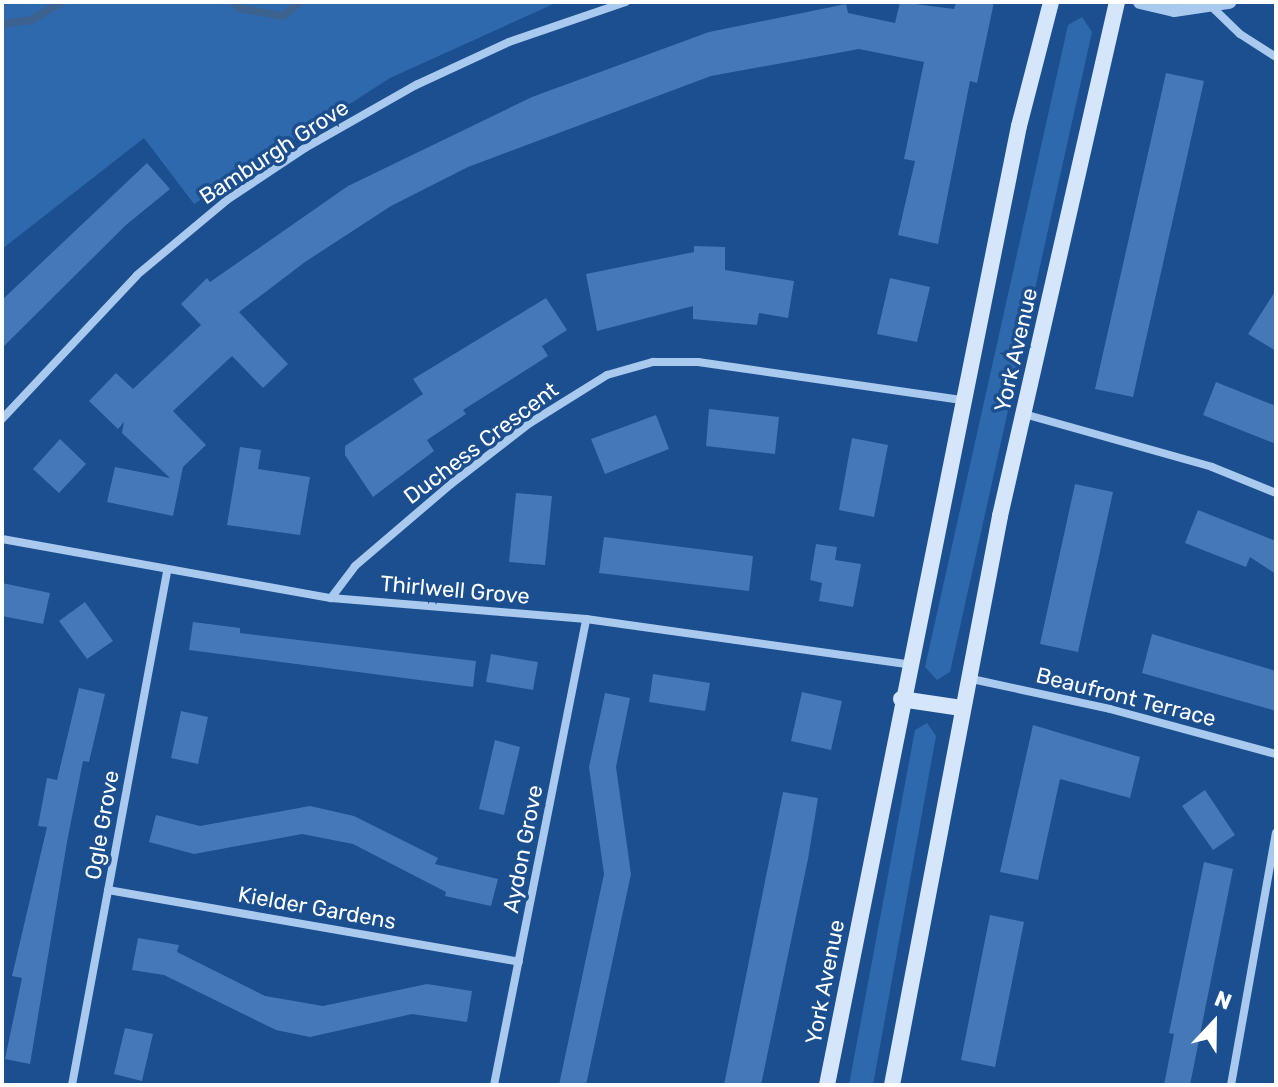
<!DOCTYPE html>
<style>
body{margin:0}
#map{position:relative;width:1278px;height:1087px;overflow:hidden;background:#1b4f8f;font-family:Rubik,sans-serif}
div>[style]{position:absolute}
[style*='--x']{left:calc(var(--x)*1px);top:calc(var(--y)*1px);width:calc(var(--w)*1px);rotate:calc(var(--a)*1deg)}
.green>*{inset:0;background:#2e69ad}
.stream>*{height:8px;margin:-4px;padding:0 4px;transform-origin:4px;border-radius:4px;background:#3c6290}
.building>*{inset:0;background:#4478b7}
.minor>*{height:8px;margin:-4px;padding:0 4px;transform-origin:4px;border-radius:4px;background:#a9c9ee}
.tertiary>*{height:14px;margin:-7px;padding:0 7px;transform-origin:7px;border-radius:7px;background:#a9c9ee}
.secondary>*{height:16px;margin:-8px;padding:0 8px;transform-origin:8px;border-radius:8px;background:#d6e6fa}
span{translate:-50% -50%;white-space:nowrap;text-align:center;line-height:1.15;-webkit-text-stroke:7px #1b4f8f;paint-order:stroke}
.street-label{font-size:22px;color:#fff}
.frame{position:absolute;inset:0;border:4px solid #fff;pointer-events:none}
.north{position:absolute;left:1174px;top:983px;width:80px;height:80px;-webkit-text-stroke:6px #1b4f8f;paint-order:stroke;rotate:22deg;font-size:22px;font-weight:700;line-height:32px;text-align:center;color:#fff}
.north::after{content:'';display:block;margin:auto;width:28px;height:36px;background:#fff;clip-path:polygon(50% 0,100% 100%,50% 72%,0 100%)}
</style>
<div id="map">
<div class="green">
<div style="clip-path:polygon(2px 2px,558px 2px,390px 78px,194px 204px,144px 138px,2px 249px)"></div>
<div style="clip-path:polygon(1082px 17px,1092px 32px,950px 672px,937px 680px,925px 667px,1068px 25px)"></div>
<div style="clip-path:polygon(927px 723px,936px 736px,873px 1085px,849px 1085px,915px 730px)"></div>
</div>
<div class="stream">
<div style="--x:234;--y:2;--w:8;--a:50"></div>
<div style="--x:239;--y:8;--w:45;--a:10.3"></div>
<div style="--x:283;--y:16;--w:22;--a:-39"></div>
<div style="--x:2;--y:24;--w:29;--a:-8"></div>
<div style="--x:31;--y:20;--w:36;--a:-30"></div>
</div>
<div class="building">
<div style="clip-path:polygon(900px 2px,954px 9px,956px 2px,994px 2px,977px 83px,970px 81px,938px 244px,898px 235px,915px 161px,904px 159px,924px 62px,859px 49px,711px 76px,468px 167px,391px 206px,305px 262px,239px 312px,288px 364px,263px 388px,232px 356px,173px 411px,206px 445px,183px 467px,173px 516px,107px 502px,115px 467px,170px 478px,122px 433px,124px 422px,118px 429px,89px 401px,116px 373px,133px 389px,201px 325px,181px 304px,207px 278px,210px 282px,348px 186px,532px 97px,709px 32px,846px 4px,848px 13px,895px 23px)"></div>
<div style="clip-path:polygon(1166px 73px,1204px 81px,1133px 397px,1095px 389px)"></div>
<div style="clip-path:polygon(147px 163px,170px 189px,126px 225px,2px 348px,2px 300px)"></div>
<div style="clip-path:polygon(694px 246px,725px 247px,725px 270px,794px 281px,788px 318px,759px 313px,757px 325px,693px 319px,693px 306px,597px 331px,586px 274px,694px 252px)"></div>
<div style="clip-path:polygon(890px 278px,930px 287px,917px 342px,877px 334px)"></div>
<div style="clip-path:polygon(1276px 290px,1276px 351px,1248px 334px)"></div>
<div style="clip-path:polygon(546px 298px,567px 330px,542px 346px,548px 356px,463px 410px,466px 414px,427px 440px,434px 451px,373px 497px,345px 455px,345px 446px,423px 394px,413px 379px)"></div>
<div style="clip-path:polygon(1216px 382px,1276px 406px,1276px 444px,1203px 415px)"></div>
<div style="clip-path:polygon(709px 409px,779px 417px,775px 454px,706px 446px)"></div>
<div style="clip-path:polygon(656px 415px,669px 449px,605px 474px,591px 439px)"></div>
<div style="clip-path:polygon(852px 438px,888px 445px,874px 517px,839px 510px)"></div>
<div style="clip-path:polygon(60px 439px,86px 464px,59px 493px,33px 469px)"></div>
<div style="clip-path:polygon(240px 447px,261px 450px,258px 469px,310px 477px,300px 535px,227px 525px)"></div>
<div style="clip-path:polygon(1075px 484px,1113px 492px,1078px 652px,1040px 644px)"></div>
<div style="clip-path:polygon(516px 493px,552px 496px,545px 565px,509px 562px)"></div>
<div style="clip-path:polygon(1198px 510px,1276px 541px,1276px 574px,1250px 557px,1246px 567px,1185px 543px)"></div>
<div style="clip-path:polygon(604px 537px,753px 556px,749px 591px,599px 573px)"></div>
<div style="clip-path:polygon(816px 544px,837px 547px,835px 560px,861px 564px,853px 607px,819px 601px,822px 583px,810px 580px)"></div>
<div style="clip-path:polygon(2px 583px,50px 593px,43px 624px,2px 616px)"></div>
<div style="clip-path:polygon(85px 602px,113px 641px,87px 659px,59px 621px)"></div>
<div style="clip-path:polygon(193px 622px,240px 628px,240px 633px,476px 661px,473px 687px,189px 650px)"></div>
<div style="clip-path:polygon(1152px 634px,1276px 671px,1276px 711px,1142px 673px)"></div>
<div style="clip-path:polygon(491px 654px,538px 662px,533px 690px,486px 682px)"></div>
<div style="clip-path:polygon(653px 674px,710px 683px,705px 711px,649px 702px)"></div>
<div style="clip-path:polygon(79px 688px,105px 694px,89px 762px,83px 761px,67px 842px,30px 1064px,5px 1059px,22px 978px,12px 976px,47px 827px,38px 826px,47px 778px,57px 780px)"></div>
<div style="clip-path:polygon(802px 692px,842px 701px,831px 750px,791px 741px)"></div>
<div style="clip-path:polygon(605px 693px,630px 698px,616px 767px,631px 874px,586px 1085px,559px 1085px,604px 874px,589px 767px)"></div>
<div style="clip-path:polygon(181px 711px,208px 717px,198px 764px,171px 758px)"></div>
<div style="clip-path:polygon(1033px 725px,1140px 757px,1130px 798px,1060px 779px,1038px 880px,1000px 872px)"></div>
<div style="clip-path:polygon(495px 740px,520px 747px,504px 815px,479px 809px)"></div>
<div style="clip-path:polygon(1205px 790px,1235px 835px,1213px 850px,1182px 806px)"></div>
<div style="clip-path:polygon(783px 792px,818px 798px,808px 859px,761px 1085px,724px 1085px)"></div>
<div style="clip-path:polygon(310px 806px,354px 816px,438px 858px,435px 864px,498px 879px,491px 906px,445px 896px,446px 892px,353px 844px,302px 834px,194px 854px,149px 842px,156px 815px,200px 826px)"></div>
<div style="clip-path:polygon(1204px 862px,1233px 869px,1190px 1085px,1164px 1085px,1174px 1034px,1169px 1033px)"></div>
<div style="clip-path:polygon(990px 915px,1024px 922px,995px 1067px,961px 1060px)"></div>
<div style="clip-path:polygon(138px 938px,179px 945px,177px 952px,265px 996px,323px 1006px,427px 984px,472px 991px,467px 1022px,412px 1014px,310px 1037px,276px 1030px,164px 975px,132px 970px)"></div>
<div style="clip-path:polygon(125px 1028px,153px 1034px,142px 1081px,114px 1074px)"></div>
</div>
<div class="minor">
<div style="--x:1212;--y:7;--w:39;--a:44"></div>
<div style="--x:1240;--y:34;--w:43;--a:32.6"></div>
<div style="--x:1024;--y:414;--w:195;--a:15.7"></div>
<div style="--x:1212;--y:467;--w:69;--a:22.1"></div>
<div style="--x:2;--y:419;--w:197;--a:-46.8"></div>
<div style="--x:137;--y:275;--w:117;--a:-39.8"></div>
<div style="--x:227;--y:200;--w:94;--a:-33.7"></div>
<div style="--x:305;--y:148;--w:128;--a:-29.6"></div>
<div style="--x:416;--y:85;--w:102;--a:-24.8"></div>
<div style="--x:509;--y:42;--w:124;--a:-18.9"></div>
<div style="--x:2;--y:539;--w:334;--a:10.2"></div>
<div style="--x:331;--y:598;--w:256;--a:4.7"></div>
<div style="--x:586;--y:619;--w:325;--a:8"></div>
<div style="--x:331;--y:598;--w:40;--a:-53"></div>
<div style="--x:355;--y:566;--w:126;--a:-40.5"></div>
<div style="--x:451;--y:484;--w:100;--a:-37.7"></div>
<div style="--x:530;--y:423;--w:91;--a:-31.9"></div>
<div style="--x:607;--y:375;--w:48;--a:-15.8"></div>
<div style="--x:653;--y:362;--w:45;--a:0"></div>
<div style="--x:698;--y:362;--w:268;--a:8.2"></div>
<div style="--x:967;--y:678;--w:146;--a:12.2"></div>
<div style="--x:1110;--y:709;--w:172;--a:15.2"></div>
<div style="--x:108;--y:890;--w:417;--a:9.9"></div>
<div style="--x:72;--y:1085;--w:522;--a:-79.51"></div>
<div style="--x:494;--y:1085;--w:475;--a:-78.8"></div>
<div style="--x:1231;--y:1085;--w:256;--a:-79.9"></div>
</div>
<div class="tertiary">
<div style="--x:1140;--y:2;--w:35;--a:13"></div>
<div style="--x:1174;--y:10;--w:56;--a:-8.3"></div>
</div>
<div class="secondary">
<div style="--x:901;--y:699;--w:61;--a:8.5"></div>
<div style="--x:827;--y:1085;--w:978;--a:-78.68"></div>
<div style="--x:1019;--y:126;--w:128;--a:-75.5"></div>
<div style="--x:892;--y:1085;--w:579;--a:-79.25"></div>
<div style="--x:1000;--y:516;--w:527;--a:-77.18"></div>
</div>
<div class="street-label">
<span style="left:274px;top:152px;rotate:-33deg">Bamburgh Grove</span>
<span style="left:1016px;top:350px;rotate:-77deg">York Avenue</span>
<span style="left:481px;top:443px;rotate:-37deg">Duchess Crescent</span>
<span style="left:455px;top:590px;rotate:5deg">Thirlwell Grove</span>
<span style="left:1126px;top:697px;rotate:14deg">Beaufront Terrace</span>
<span style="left:102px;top:825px;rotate:-80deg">Ogle Grove</span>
<span style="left:523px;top:849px;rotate:-79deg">Aydon Grove</span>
<span style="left:317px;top:908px;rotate:10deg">Kielder Gardens</span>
<span style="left:825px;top:982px;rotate:-79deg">York Avenue</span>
</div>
<div class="frame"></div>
<div class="north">N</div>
</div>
